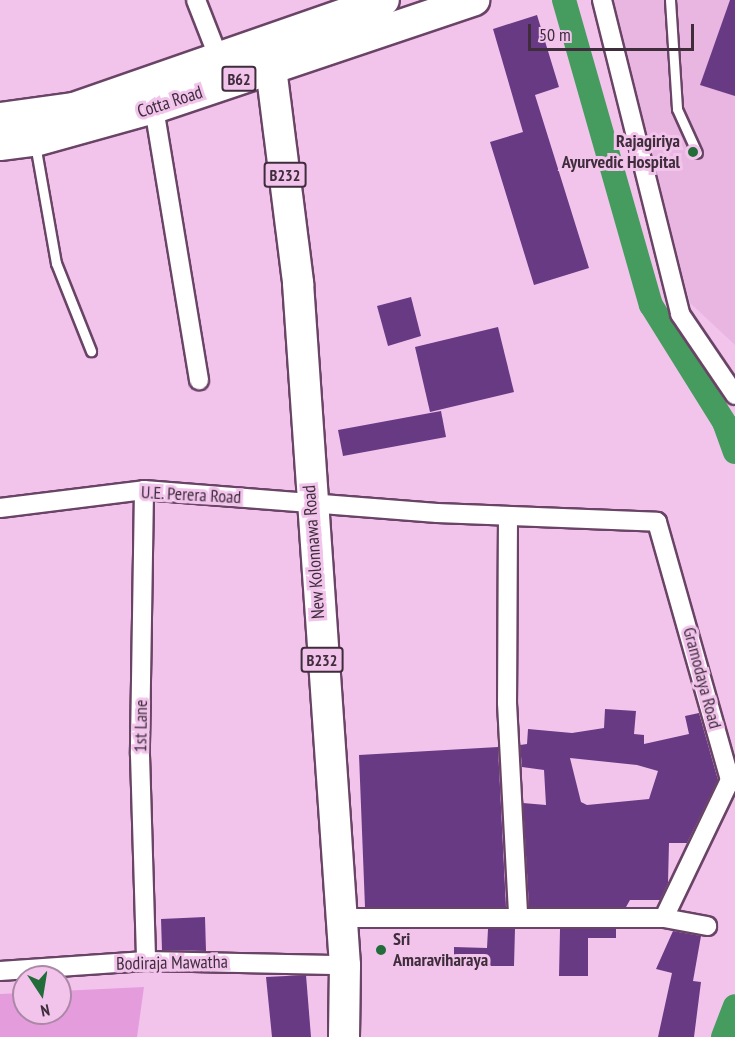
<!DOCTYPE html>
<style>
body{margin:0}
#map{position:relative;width:735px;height:1037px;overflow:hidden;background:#f2c4ec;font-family:"PT Sans Narrow",sans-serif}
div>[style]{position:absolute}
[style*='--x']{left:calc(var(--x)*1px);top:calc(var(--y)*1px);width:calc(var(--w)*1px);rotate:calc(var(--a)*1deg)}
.built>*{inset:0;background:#e9b6e2}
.green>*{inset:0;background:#e59cdd}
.canal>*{height:24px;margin:-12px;padding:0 12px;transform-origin:12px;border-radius:12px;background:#459c5e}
.building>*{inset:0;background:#683a84}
.roads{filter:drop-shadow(2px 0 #6a4466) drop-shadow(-2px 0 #6a4466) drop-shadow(0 2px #6a4466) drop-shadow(0 -2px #6a4466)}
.lane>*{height:9px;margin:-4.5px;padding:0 4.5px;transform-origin:4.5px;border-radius:4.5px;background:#fff}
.street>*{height:18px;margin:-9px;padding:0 9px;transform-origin:9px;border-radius:9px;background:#fff}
.primary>*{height:30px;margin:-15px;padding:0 15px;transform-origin:15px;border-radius:15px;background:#fff}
.dots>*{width:16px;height:16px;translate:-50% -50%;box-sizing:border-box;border:3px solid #f2c4ec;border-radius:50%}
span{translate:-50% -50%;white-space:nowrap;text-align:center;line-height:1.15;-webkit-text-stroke:6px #f2c4ec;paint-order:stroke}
.shield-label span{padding:2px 4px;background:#f2c4ec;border:2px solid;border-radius:4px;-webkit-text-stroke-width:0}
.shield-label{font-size:16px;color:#3f2d3c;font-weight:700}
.street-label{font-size:18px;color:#3f2d3c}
.poi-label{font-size:18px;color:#3f2d3c;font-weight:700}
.right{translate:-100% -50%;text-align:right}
.left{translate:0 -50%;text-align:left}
.north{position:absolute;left:12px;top:965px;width:60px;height:60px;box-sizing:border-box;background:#f2c4ec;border:2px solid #aa88a6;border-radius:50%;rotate:168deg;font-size:16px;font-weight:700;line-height:24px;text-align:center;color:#3f2d3c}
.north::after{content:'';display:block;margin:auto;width:21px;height:27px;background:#226c3a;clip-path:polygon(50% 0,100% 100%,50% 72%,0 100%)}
.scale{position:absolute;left:528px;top:24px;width:166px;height:27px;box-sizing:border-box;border:3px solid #3f2d3c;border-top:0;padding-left:8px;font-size:18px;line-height:21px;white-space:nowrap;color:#3f2d3c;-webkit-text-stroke:4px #f2c4ec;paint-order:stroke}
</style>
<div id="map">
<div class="built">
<div style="clip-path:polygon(610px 0,735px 0,735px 345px,690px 303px)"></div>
</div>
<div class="green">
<div style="clip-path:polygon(144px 987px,137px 1037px,0 1037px,0 994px,24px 993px,24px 1013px,60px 1013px,60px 991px)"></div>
</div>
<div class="canal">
<div style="--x:564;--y:0;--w:317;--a:74.1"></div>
<div style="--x:651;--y:305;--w:138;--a:58"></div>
<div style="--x:724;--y:422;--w:32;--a:70"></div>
<div style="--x:723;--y:1037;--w:33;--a:-69"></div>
</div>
<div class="building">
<div style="clip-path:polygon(730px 0,735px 0,735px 96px,700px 85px)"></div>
<div style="clip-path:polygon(537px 15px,559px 87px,535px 95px,589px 268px,534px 285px,490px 142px,523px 132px,493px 29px)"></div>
<div style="clip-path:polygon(411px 297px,421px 336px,388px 346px,377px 306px)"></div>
<div style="clip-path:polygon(498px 327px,514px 392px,430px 412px,415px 347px)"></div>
<div style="clip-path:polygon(441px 411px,446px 437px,343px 456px,338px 430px)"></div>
<div style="clip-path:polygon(evenodd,605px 709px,636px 711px,634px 734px,644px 735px,644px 744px,689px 734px,685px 716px,699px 713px,718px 780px,687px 843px,669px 843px,668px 883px,660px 900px,630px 900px,626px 907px,529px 907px,523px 803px,546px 805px,544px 770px,522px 767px,520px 745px,527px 744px,528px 729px,572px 733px,604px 728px,605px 709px,570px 758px,637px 765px,658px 771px,649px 799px,587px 805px,581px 802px,570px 758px)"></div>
<div style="clip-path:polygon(498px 747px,506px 907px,365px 907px,359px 755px)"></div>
<div style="clip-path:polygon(205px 917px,206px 951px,162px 950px,161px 919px)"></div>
<div style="clip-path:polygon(488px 929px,515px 929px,514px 966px,454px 966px,454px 947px,487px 948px)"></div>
<div style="clip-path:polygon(560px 929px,616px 929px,616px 938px,588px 938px,588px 976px,559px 976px)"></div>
<div style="clip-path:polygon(673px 931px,701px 936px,693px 981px,701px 982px,694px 1037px,658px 1037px,672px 973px,656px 969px)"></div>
<div style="clip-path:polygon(306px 975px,311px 1037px,272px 1037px,266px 977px)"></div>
</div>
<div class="roads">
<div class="lane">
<div style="--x:670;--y:0;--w:109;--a:86.3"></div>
<div style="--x:677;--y:109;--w:48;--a:65.6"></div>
<div style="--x:35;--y:144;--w:121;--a:80"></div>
<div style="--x:56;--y:263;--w:95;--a:68.3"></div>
</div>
<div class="street">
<div style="--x:196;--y:0;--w:60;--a:68.6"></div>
<div style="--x:602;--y:0;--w:324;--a:76"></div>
<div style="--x:680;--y:314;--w:98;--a:55.8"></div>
<div style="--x:154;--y:108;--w:276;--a:80.6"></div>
<div style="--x:144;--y:490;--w:265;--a:90.9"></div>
<div style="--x:140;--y:755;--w:206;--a:88.3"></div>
<div style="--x:0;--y:508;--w:145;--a:-7.1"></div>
<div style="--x:144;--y:490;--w:294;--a:4.5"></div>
<div style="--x:437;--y:513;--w:220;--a:2.3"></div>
<div style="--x:657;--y:522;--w:268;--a:74.2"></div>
<div style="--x:730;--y:780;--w:153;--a:115.6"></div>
<div style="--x:664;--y:918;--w:323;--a:180"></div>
<div style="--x:508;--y:516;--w:187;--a:90.3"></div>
<div style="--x:507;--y:703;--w:213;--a:87"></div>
<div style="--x:664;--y:918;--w:44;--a:10.5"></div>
<div style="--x:0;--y:971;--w:146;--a:-3.9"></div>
<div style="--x:146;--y:961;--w:199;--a:1.2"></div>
</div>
<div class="primary">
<div style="--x:271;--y:68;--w:217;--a:82.8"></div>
<div style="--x:298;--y:283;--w:684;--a:86.06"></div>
<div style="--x:345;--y:965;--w:72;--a:90.8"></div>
<div style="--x:0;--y:118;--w:75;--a:-7.7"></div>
<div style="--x:74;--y:108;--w:328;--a:-19.2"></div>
<div style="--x:0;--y:145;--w:35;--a:-7"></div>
<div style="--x:35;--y:141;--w:123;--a:-15.5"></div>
<div style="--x:154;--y:108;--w:338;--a:-18.6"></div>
</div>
</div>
<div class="dots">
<div style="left:693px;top:152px;background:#226c3a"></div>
<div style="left:381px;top:950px;background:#226c3a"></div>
</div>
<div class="shield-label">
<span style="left:239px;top:79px">B62</span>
<span style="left:285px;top:175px">B232</span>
<span style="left:322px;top:660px">B232</span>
</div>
<div class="street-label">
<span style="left:170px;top:102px;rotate:-18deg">Cotta Road</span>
<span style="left:191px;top:495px;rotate:3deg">U.E. Perera Road</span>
<span style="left:314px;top:552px;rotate:-94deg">New Kolonnawa Road</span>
<span style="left:702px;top:678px;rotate:75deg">Gramodaya Road</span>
<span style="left:141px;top:726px;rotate:-89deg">1st Lane</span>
<span style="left:172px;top:963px;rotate:-1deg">Bodiraja Mawatha</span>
</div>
<div class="poi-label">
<span class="right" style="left:680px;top:152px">Rajagiriya<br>Ayurvedic Hospital</span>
<span class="left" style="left:393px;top:950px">Sri<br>Amaraviharaya</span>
</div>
<div class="north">N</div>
<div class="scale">50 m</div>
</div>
